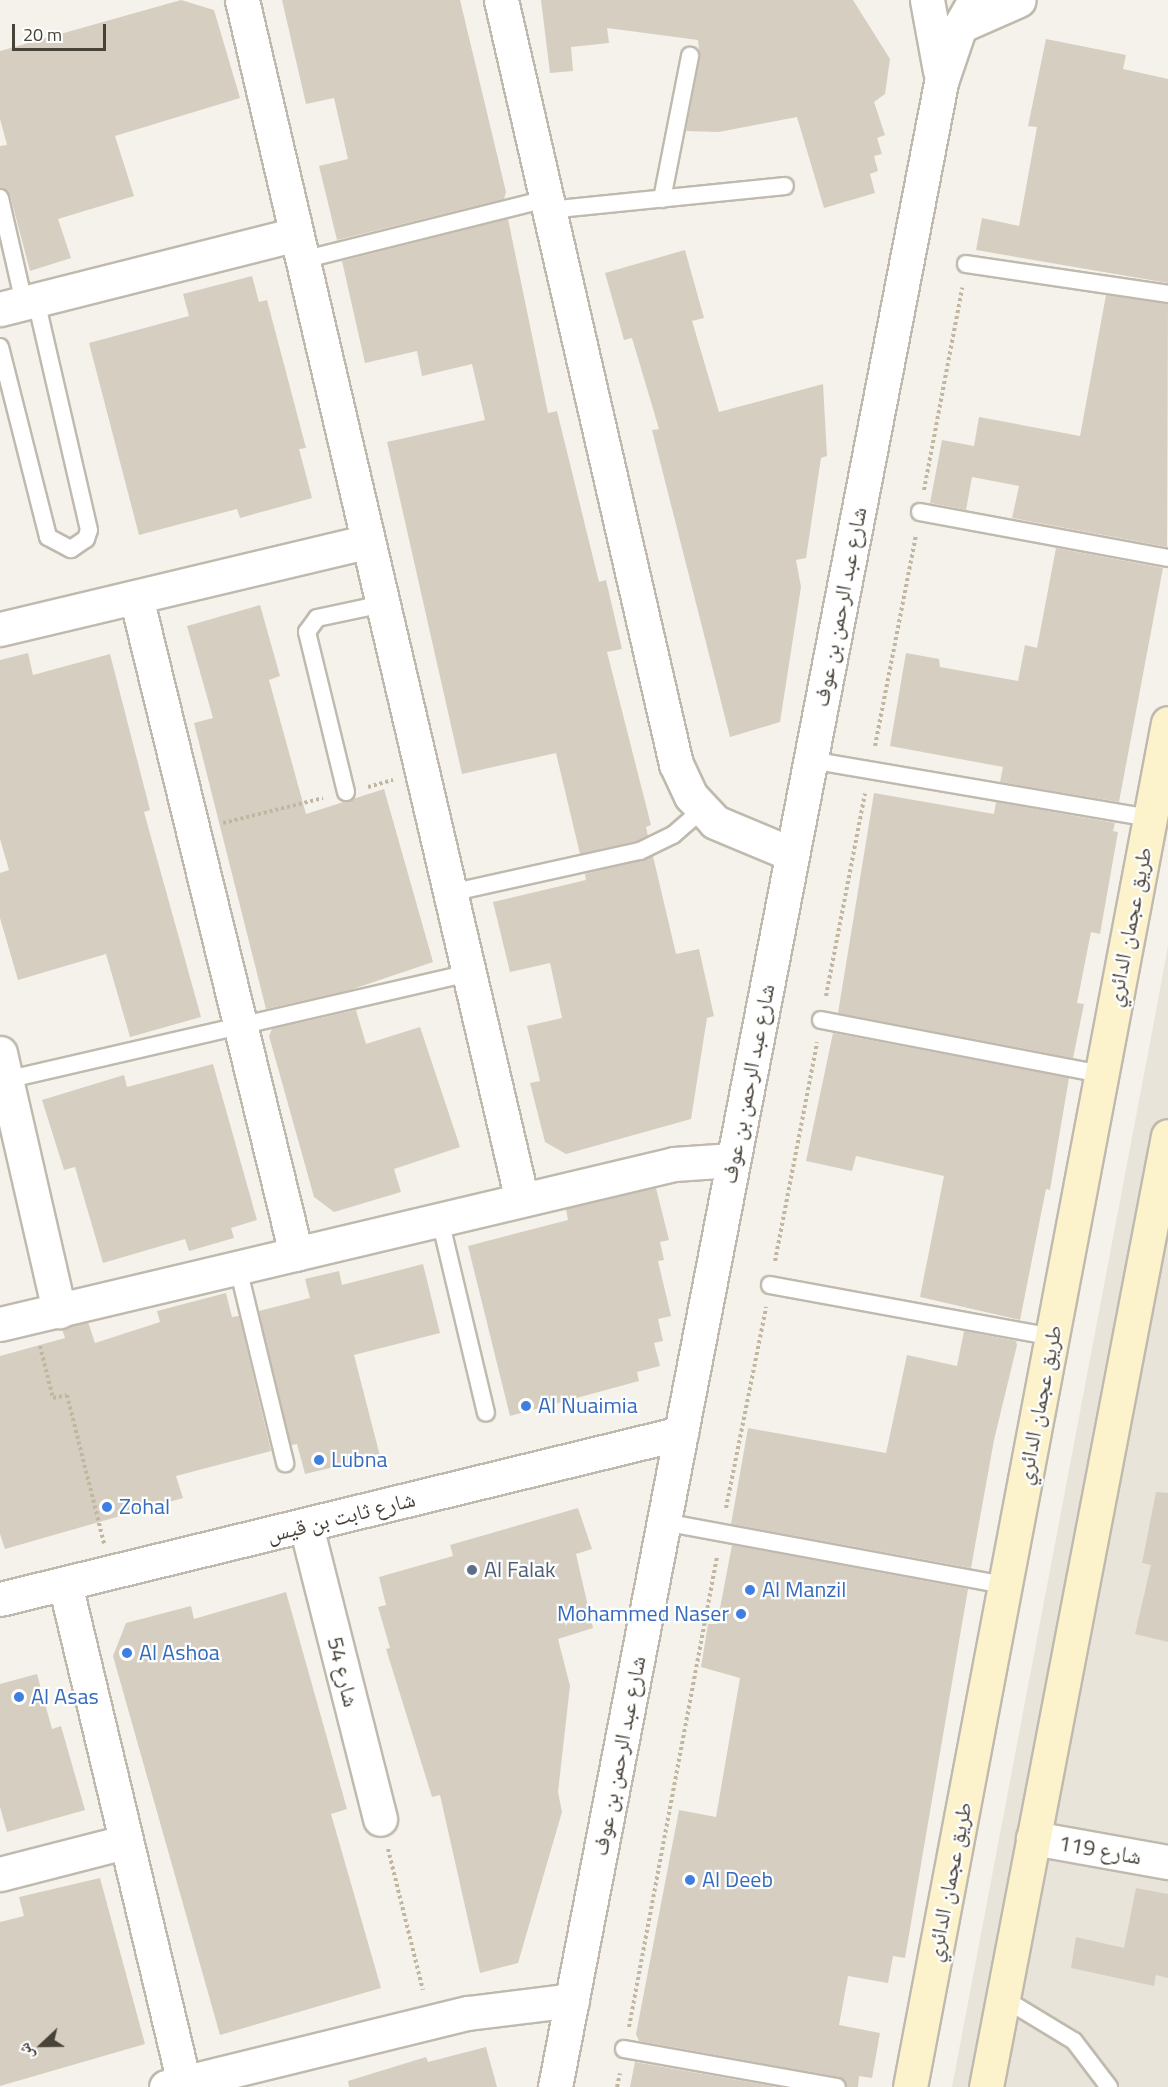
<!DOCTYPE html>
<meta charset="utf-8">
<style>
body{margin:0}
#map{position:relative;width:1168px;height:2087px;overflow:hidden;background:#f4f2eb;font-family:"Titillium Web","Noto Naskh Arabic",sans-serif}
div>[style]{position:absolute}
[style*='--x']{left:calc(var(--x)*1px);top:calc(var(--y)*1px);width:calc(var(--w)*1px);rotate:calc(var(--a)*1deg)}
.residential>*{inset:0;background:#e8e4d9}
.building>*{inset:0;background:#d6cfc1}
.path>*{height:4px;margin-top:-2px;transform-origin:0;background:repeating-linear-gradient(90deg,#c1b7a0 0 3px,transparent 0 6px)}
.roads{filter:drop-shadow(2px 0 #c0baae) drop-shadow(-2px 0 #c0baae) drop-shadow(0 2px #c0baae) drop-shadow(0 -2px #c0baae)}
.service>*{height:16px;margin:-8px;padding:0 8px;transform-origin:8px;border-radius:8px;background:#fff}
.minor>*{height:33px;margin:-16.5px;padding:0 16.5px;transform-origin:16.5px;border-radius:16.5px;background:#fff}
.secondary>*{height:33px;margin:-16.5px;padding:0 16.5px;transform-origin:16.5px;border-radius:16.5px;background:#fcf3cd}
.dots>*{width:16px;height:16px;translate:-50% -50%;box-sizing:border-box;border:3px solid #fff;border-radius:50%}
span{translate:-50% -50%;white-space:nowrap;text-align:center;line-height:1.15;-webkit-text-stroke:4.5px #fff;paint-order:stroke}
.street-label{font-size:22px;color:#484339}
.shop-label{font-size:22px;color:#366cbe}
.left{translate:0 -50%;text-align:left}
.right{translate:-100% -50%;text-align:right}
.service-label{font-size:22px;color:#4e5e75}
.north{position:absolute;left:12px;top:2015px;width:60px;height:60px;-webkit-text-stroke:4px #fff;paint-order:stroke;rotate:248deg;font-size:16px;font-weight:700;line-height:24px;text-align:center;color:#484339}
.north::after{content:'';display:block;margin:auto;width:21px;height:27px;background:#484339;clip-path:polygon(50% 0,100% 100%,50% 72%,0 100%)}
.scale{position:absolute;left:12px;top:24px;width:94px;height:27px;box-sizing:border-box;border:3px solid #484339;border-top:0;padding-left:8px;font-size:18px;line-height:21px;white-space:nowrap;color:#484339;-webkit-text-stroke:4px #fff;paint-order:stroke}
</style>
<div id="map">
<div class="residential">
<div style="clip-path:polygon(1168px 946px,1168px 2087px,952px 2087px,1156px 1011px)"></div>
</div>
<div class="building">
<div style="clip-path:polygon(181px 0,214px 10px,240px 98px,115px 136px,134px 196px,58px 219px,71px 258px,30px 271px,10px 195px,0 188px,0 146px,7px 145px,0 119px,0 51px)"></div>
<div style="clip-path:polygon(282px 0,460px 0,506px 192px,504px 199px,337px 240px,319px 166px,348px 159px,334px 98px,306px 104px)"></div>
<div style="clip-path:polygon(541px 0,853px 0,890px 59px,885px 94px,874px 102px,885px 135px,877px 138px,882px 154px,874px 156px,878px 171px,870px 174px,875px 193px,824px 208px,797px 117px,719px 132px,686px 131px,700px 58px,698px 40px,607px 28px,609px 43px,571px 47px,573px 71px,550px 73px)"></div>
<div style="clip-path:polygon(1046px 39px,1126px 55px,1123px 69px,1168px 79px,1168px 283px,976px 250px,982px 218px,1019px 226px,1037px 127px,1028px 126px)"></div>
<div style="clip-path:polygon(508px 219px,548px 413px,557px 411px,599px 582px,606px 580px,622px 649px,607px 652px,651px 825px,646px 827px,648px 836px,637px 841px,580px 854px,556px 753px,462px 774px,387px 442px,485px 420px,472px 364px,422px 376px,417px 351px,365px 363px,342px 261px)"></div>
<div style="clip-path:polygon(685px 250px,704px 318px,692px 321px,719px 412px,823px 384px,827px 456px,821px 458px,806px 558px,796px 560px,801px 587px,780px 722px,730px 737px,652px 430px,659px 429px,632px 338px,624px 340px,605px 273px)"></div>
<div style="clip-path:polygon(252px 276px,259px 302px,267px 300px,306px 448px,299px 449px,312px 498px,240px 518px,237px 509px,139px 535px,89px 343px,189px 316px,183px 294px)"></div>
<div style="clip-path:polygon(1106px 295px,1168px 304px,1167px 547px,1012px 518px,1019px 486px,972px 477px,966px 510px,930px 503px,942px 440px,974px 446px,979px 417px,1080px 436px)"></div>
<div style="clip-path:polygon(1056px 548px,1163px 568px,1119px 802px,1000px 782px,1003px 767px,890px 746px,906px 653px,939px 659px,940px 667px,1018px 681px,1025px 645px,1037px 648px)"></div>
<div style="clip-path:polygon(260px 605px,280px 676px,269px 680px,306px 814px,384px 789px,433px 962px,350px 990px,266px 1009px,194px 723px,213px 718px,187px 626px)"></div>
<div style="clip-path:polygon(28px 653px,33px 675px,110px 654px,150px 810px,144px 812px,201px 1017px,130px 1037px,106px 954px,18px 980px,0 918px,0 873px,9px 870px,0 839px,0 660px)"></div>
<div style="clip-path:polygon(874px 793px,994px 814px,996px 802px,1115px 823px,1113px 831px,1118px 832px,1100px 934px,1091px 932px,1077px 1003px,1084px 1004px,1073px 1058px,838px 1013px)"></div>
<div style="clip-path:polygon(653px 856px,676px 954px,699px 949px,714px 1016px,707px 1018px,691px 1119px,566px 1154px,545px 1142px,530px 1083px,540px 1081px,527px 1026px,562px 1018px,550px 963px,510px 972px,493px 902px,586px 880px,585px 874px)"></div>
<div style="clip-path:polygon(356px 1010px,366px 1044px,420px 1027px,460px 1147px,394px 1169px,401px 1192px,334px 1212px,314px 1197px,269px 1036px,272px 1029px)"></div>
<div style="clip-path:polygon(833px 1033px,1069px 1078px,1050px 1190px,1046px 1189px,1020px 1320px,920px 1297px,944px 1176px,856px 1156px,852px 1171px,806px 1161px)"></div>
<div style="clip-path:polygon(213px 1064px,257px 1220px,231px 1228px,234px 1238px,189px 1251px,185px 1239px,103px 1263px,75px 1167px,64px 1170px,42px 1100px,124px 1075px,127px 1087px)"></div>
<div style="clip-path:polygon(656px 1188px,669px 1240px,660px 1242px,664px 1260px,658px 1261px,671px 1316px,658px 1319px,663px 1341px,654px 1343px,660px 1366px,637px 1372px,639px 1381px,510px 1416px,468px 1246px,568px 1220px,566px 1209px)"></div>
<div style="clip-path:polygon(423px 1264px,440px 1333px,354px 1355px,380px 1456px,305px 1474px,297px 1444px,291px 1445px,259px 1311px,310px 1298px,305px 1279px,339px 1271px,342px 1285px)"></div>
<div style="clip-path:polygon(226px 1293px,232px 1317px,239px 1316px,271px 1451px,176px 1476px,183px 1498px,5px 1549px,0 1534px,0 1356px,65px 1338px,62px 1329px,88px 1322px,95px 1343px,160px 1322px,157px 1311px)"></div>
<div style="clip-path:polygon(964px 1331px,1016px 1341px,1017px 1345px,994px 1440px,971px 1568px,731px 1524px,748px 1428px,886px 1453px,907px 1355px,957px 1366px)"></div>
<div style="clip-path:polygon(1156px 1492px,1168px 1493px,1168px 1642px,1135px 1634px,1151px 1565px,1142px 1563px)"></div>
<div style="clip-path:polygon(578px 1508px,592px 1549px,576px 1554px,593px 1628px,558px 1639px,570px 1686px,558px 1792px,562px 1812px,518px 1963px,480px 1973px,440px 1795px,432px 1797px,386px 1649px,390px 1648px,378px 1607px,386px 1605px,379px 1577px,453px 1556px,450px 1545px)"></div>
<div style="clip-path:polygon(732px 1545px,968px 1589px,905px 1958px,893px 1956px,888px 1983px,848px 1976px,839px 2025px,880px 2033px,872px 2078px,859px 2076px,858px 2087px,847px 2087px,839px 2077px,639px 2041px,636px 2034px,679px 1810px,716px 1817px,740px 1678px,701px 1667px,708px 1624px,717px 1624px)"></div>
<div style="clip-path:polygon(286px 1592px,347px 1809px,331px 1814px,381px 1988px,220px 2035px,113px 1656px,126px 1623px,191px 1606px,194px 1619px)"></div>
<div style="clip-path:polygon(37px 1674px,52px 1729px,61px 1726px,85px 1810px,7px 1832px,0 1807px,0 1684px)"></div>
<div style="clip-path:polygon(100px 1878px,145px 2044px,0 2086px,0 1922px,24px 1916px,19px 1897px)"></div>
<div style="clip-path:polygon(1136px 1888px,1168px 1894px,1168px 1978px,1156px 1975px,1154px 1986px,1071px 1968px,1076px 1937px,1124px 1948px)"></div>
<div style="clip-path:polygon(486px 2047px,497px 2087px,349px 2087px,348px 2081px,426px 2057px,428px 2062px)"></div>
<div style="clip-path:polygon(635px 2062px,777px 2087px,630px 2087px)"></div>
</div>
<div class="path">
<div style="--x:924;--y:490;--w:206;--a:-79.3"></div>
<div style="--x:875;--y:746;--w:215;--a:-79"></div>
<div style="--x:368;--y:787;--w:26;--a:-16"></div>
<div style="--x:223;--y:823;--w:103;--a:-14"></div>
<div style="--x:826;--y:996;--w:206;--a:-79.1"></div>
<div style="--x:775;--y:1261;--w:223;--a:-79.1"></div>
<div style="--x:40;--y:1346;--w:54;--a:76"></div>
<div style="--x:53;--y:1398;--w:14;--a:-12"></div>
<div style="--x:67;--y:1395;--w:153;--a:76"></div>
<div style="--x:726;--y:1508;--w:205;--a:-78.7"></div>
<div style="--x:388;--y:1849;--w:145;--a:76.1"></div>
<div style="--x:629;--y:2027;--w:478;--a:-79.4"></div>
<div style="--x:617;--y:2087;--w:14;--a:-78"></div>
</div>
<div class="roads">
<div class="service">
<div style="--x:0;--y:198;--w:108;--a:77.1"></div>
<div style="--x:662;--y:199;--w:146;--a:-78.9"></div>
<div style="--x:549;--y:210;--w:237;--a:-5.8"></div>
<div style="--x:302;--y:260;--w:252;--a:-14"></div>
<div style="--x:966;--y:264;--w:204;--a:8.4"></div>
<div style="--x:0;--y:347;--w:196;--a:75.8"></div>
<div style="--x:48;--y:537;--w:26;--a:28"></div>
<div style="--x:71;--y:549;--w:18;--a:-34"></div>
<div style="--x:86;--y:539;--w:9;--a:-72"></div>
<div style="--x:89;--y:530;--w:236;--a:-103"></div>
<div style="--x:920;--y:512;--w:252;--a:10.5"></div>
<div style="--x:810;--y:760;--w:345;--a:9.7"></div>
<div style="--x:346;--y:792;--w:165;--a:-103.7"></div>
<div style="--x:307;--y:632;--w:17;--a:-54"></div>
<div style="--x:317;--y:618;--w:67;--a:-12"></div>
<div style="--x:450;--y:893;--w:195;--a:-12.5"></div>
<div style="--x:640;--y:851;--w:37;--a:-26"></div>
<div style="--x:673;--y:835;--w:38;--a:-41"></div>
<div style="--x:821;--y:1020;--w:286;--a:10.9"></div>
<div style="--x:1;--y:1081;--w:480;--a:-13"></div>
<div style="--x:440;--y:1220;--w:198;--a:76.6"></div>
<div style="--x:238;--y:1268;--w:201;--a:76.4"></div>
<div style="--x:770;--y:1285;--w:287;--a:10.4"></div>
<div style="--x:664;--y:1522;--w:347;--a:10.5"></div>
<div style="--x:1003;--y:1998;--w:83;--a:31.2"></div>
<div style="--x:1074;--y:2041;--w:58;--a:52.7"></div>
<div style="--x:624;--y:2049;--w:216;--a:10.1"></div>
</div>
<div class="minor">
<div style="--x:242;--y:0;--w:1232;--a:76.87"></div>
<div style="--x:501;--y:0;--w:784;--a:77.1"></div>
<div style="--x:676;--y:764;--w:35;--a:65"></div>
<div style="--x:691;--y:796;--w:35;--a:47"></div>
<div style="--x:715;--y:822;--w:83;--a:22.6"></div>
<div style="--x:927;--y:0;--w:72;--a:79.6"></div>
<div style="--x:960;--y:26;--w:64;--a:-23.8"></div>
<div style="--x:0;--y:309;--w:305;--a:-14.2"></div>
<div style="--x:136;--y:597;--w:676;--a:76.31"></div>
<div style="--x:0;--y:629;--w:378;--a:-13.4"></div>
<div style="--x:0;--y:1053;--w:265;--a:77.1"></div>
<div style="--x:0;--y:1324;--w:693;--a:-13.35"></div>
<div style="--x:674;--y:1164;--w:59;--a:-3.9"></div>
<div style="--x:306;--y:1526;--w:302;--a:75.8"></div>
<div style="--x:65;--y:1584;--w:513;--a:76.59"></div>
<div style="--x:0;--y:1599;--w:701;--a:-13.7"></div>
<div style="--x:1033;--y:1838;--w:137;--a:10.1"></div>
<div style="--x:0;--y:1874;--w:129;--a:-14.4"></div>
<div style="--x:166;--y:2087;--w:311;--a:-13.8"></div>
<div style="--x:468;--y:2013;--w:105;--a:-7.1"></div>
<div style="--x:555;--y:2087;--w:2042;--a:-79.1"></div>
<div style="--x:941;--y:82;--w:59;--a:-71.3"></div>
<div style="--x:960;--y:26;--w:30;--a:-60"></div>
</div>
<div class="secondary">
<div style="--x:910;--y:2087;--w:1388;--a:-79.29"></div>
<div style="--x:986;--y:2087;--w:968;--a:-79.17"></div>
</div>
</div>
<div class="dots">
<div style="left:526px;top:1406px;background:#3f7fe0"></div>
<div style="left:319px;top:1460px;background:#3f7fe0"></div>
<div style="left:107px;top:1507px;background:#3f7fe0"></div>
<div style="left:472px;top:1570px;background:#5c6f8a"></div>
<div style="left:750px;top:1590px;background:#3f7fe0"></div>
<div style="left:741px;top:1614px;background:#3f7fe0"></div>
<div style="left:127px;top:1653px;background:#3f7fe0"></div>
<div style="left:19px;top:1697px;background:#3f7fe0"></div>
<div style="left:690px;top:1880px;background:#3f7fe0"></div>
</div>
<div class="street-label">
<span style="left:840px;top:607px;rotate:-79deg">شارع عبد الرحمن بن عوف</span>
<span style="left:1129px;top:927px;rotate:-79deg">طريق عجمان الدائري</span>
<span style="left:748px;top:1084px;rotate:-79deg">شارع عبد الرحمن بن عوف</span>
<span style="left:1039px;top:1405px;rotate:-79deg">طريق عجمان الدائري</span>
<span style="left:341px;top:1517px;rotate:-14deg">شارع ثابت بن قيس</span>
<span style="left:343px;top:1672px;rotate:76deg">شارع 54</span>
<span style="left:619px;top:1756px;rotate:-79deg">شارع عبد الرحمن بن عوف</span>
<span style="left:1100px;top:1850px;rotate:10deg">شارع 119</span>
<span style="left:949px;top:1882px;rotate:-79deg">طريق عجمان الدائري</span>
</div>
<div class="shop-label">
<span class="left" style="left:538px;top:1406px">Al Nuaimia</span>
<span class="left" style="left:331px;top:1460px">Lubna</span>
<span class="left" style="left:119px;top:1507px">Zohal</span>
<span class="left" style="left:762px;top:1590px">Al Manzil</span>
<span class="right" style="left:729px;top:1614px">Mohammed Naser</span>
<span class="left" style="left:139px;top:1653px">Al Ashoa</span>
<span class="left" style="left:31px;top:1697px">Al Asas</span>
<span class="left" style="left:702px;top:1880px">Al Deeb</span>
</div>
<div class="service-label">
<span class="left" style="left:484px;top:1570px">Al Falak</span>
</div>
<div class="north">ش</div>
<div class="scale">20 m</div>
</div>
